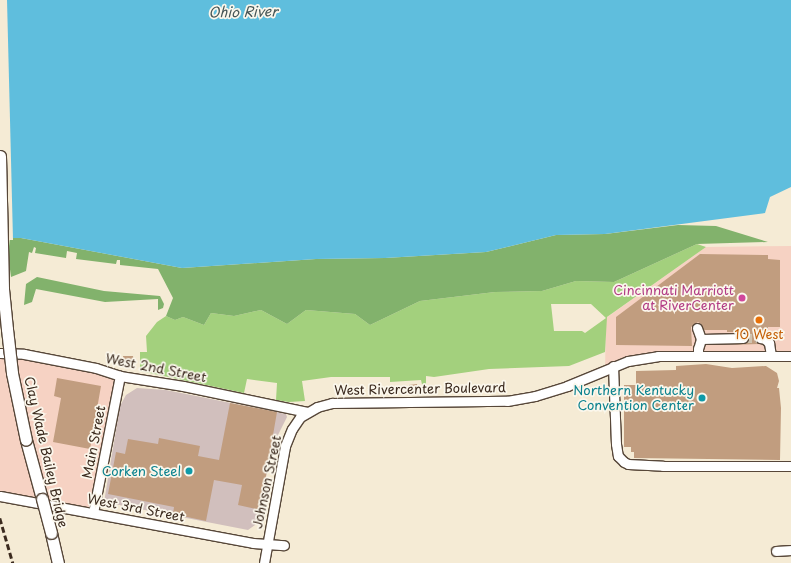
<!DOCTYPE html>
<style>
body{margin:0}
#map{position:relative;width:791px;height:563px;overflow:hidden;background:#f5ebd5;font-family:"Playpen Sans",sans-serif}
div>[style]{position:absolute}
[style*='--x']{left:calc(var(--x)*1px);top:calc(var(--y)*1px);width:calc(var(--w)*1px);rotate:calc(var(--a)*1deg)}
.built>*{inset:0;background:#f6d2c3}
.industrial>*{inset:0;background:#d1bfbd}
.green>*{inset:0;background:#a3d07d}
.forest>*{inset:0;background:#82b26c}
.water>*{inset:0;background:#5fbedd}
.pier>*{inset:0;background:#f5ebd5}
.building>*{inset:0;background:#c19d7f}
.minor-tunnel>*{height:9px;margin-top:-4.5px;transform-origin:0;background:repeating-linear-gradient(90deg,#d0c4b0 0 9px,transparent 0 13.5px)}
.roads{filter:drop-shadow(1px 0 #574739) drop-shadow(-1px 0 #574739) drop-shadow(0 1px #574739) drop-shadow(0 -1px #574739)}
.minor>*{height:9px;margin:-4.5px;padding:0 4.5px;transform-origin:4.5px;border-radius:4.5px;background:#fff}
.major>*{height:11px;margin:-5.5px;padding:0 5.5px;transform-origin:5.5px;border-radius:5.5px;background:#fff}
.rail>*{height:2.5px;margin-top:-1.25px;transform-origin:0;background:repeating-linear-gradient(90deg,#3b2a1e 0 6px,transparent 0 9px)}
.bridges{filter:drop-shadow(1px 0 #574739) drop-shadow(-1px 0 #574739) drop-shadow(0 1px #574739) drop-shadow(0 -1px #574739)}
.major-bridge>*{height:11px;margin:-5.5px;padding:0 5.5px;transform-origin:5.5px;border-radius:5.5px;background:#fff}
.dots>*{width:11px;height:11px;translate:-50% -50%;box-sizing:border-box;border:2px solid #fbf7ec;border-radius:50%}
span{translate:-50% -50%;white-space:nowrap;text-align:center;line-height:1.15;-webkit-text-stroke:3.5px #fbf7ec;paint-order:stroke}
.hotel-label{font-size:13px;color:#b23c85}
.right{translate:-100% -50%;text-align:right}
.food-label{font-size:13px;color:#c56008}
.street-label{font-size:13px;color:#3b2a1e}
.culture-label{font-size:13px;color:#0d838f}
.water-label{font-size:14px;color:#465657;font-style:italic}
</style>
<div id="map">
<div class="built">
<div style="clip-path:polygon(791px 246px,791px 356px,658px 356px,605px 370px,606px 318px,706px 247px)"></div>
<div style="clip-path:polygon(0 353px,120px 376px,93px 513px,0 496px)"></div>
</div>
<div class="industrial">
<div style="clip-path:polygon(137px 388px,166px 390px,286px 414px,287px 417px,275px 441px,263px 489px,259px 519px,255px 525px,248px 530px,104px 502px,120px 406px,126px 395px)"></div>
</div>
<div class="green">
<div style="clip-path:polygon(evenodd,697px 244px,706px 247px,607px 317px,605px 352px,569px 366px,489px 369px,434px 377px,426px 376px,426px 386px,423px 389px,421px 380px,390px 382px,390px 377px,331px 377px,302px 381px,305px 401px,289px 402px,276px 400px,277px 383px,247px 379px,244px 393px,140px 371px,140px 352px,147px 352px,146px 336px,157px 322px,166px 316px,175px 320px,183px 317px,204px 325px,211px 313px,234px 316px,261px 310px,287px 324px,306px 310px,355px 314px,370px 325px,420px 301px,495px 292px,542px 291px,576px 281px,614px 282px,697px 244px,551px 304px,591px 304px,606px 318px,585px 333px,582px 331px,554px 331px,551px 304px)"></div>
</div>
<div class="forest">
<div style="clip-path:polygon(678px 225px,716px 226px,768px 242px,697px 244px,614px 282px,576px 281px,542px 291px,495px 292px,420px 301px,370px 325px,355px 314px,306px 310px,287px 324px,261px 310px,234px 316px,211px 313px,204px 325px,183px 317px,175px 320px,166px 316px,173px 298px,158px 269px,120px 265px,120px 260px,117px 260px,116px 264px,76px 259px,77px 253px,67px 251px,66px 258px,35px 253px,36px 248px,34px 247px,32px 253px,29px 252px,26px 271px,11px 277px,8px 254px,10px 238px,21px 238px,182px 268px,316px 259px,385px 258px,486px 252px,556px 235px,605px 234px)"></div>
<div style="clip-path:polygon(37px 277px,104px 291px,160px 296px,164px 304px,163px 308px,158px 310px,158px 299px,105px 302px,36px 289px,32px 302px,24px 305px,26px 284px)"></div>
</div>
<div class="water">
<div style="clip-path:polygon(0 0,791px 0,791px 187px,770px 197px,765px 213px,605px 234px,556px 235px,486px 252px,385px 258px,316px 259px,182px 268px,21px 238px,0 238px)"></div>
</div>
<div class="pier">
<div style="clip-path:polygon(0 0,7px 0,13px 240px,0 240px)"></div>
</div>
<div class="building">
<div style="clip-path:polygon(700px 254px,768px 255px,768px 259px,780px 260px,780px 327px,768px 327px,768px 331px,756px 334px,754px 340px,759px 344px,728px 345px,746px 343px,748px 341px,748px 335px,743px 332px,727px 332px,727px 330px,704px 330px,701px 324px,698px 322px,691px 327px,692px 346px,616px 345px,616px 317px)"></div>
<div style="clip-path:polygon(123px 356px,133px 356px,134px 364px,124px 364px)"></div>
<div style="clip-path:polygon(706px 364px,732px 368px,766px 366px,777px 373px,779px 381px,777px 388px,779px 388px,781px 408px,780px 460px,634px 458px,634px 452px,631px 452px,631px 447px,624px 447px,624px 385px,636px 385px,636px 371px,676px 370px,676px 366px)"></div>
<div style="clip-path:polygon(57px 378px,101px 386px,90px 449px,53px 442px,61px 398px,54px 396px)"></div>
<div style="clip-path:polygon(417px 384px,418px 393px,409px 393px,409px 385px)"></div>
<div style="clip-path:polygon(230px 403px,277px 412px,260px 510px,238px 505px,242px 485px,214px 480px,206px 521px,173px 514px,174px 507px,108px 494px,116px 452px,125px 454px,128px 439px,158px 444px,159px 438px,200px 446px,198px 456px,219px 460px)"></div>
</div>
<div class="minor-tunnel">
<div style="--x:743;--y:338;--w:17;--a:0"></div>
</div>
<div class="roads">
<div class="minor">
<div style="--x:697;--y:328;--w:12;--a:70"></div>
<div style="--x:760;--y:338;--w:5;--a:11"></div>
<div style="--x:765;--y:339;--w:6;--a:45"></div>
<div style="--x:769;--y:343;--w:12;--a:81"></div>
<div style="--x:0;--y:353;--w:24;--a:2"></div>
<div style="--x:24;--y:354;--w:73;--a:11"></div>
<div style="--x:96;--y:368;--w:25;--a:18"></div>
<div style="--x:120;--y:376;--w:64;--a:9"></div>
<div style="--x:183;--y:386;--w:127;--a:11.8"></div>
<div style="--x:698;--y:356;--w:7;--a:-90"></div>
<div style="--x:698;--y:349;--w:10;--a:-73"></div>
<div style="--x:701;--y:339;--w:42;--a:-1.4"></div>
<div style="--x:613;--y:366;--w:78;--a:87.8"></div>
<div style="--x:616;--y:444;--w:12;--a:81"></div>
<div style="--x:618;--y:456;--w:8;--a:45"></div>
<div style="--x:624;--y:462;--w:4;--a:27"></div>
<div style="--x:628;--y:464;--w:35;--a:3"></div>
<div style="--x:663;--y:466;--w:128;--a:0"></div>
<div style="--x:0;--y:496;--w:257;--a:10.5"></div>
<div style="--x:253;--y:543;--w:31;--a:4"></div>
<div style="--x:93;--y:513;--w:140;--a:-78.9"></div>
<div style="--x:776;--y:551;--w:15;--a:-4"></div>
<div style="--x:264;--y:563;--w:119;--a:-79.8"></div>
<div style="--x:285;--y:446;--w:18;--a:-68"></div>
<div style="--x:292;--y:429;--w:14;--a:-56"></div>
<div style="--x:300;--y:417;--w:20;--a:-30"></div>
<div style="--x:317;--y:407;--w:16;--a:-15"></div>
<div style="--x:332;--y:403;--w:175;--a:-0.7"></div>
<div style="--x:507;--y:401;--w:28;--a:-10"></div>
<div style="--x:535;--y:396;--w:34;--a:-17"></div>
<div style="--x:567;--y:386;--w:66;--a:-22.3"></div>
<div style="--x:628;--y:361;--w:30;--a:-9"></div>
<div style="--x:658;--y:356;--w:133;--a:0"></div>
</div>
<div class="major">
<div style="--x:26;--y:440;--w:61;--a:74.8"></div>
<div style="--x:51;--y:533;--w:31;--a:77"></div>
</div>
</div>
<div class="rail">
<div style="--x:0;--y:518;--w:47;--a:73.9"></div>
</div>
<div class="bridges">
<div class="major-bridge">
<div style="--x:0;--y:156;--w:133;--a:88.7"></div>
<div style="--x:3;--y:289;--w:40;--a:84.3"></div>
<div style="--x:7;--y:329;--w:44;--a:83.5"></div>
<div style="--x:12;--y:373;--w:68;--a:78.2"></div>
<div style="--x:42;--y:499;--w:35;--a:75"></div>
</div>
</div>
<div class="dots">
<div style="left:742px;top:298px;background:#d1479c"></div>
<div style="left:759px;top:320px;background:#e8710a"></div>
<div style="left:702px;top:398px;background:#0f9aa8"></div>
<div style="left:189px;top:471px;background:#0f9aa8"></div>
</div>
<div class="hotel-label">
<span class="right" style="left:734px;top:298px">Cincinnati Marriott<br>at RiverCenter</span>
</div>
<div class="food-label">
<span style="left:759px;top:334px">10 West</span>
</div>
<div class="street-label">
<span style="left:156px;top:368px;rotate:11deg">West 2nd Street</span>
<span style="left:420px;top:389px;rotate:-1deg">West Rivercenter Boulevard</span>
<span style="left:94px;top:442px;rotate:-79deg">Main Street</span>
<span style="left:46px;top:452px;rotate:77deg">Clay Wade Bailey Bridge</span>
<span style="left:267px;top:482px;rotate:-78deg">Johnson Street</span>
<span style="left:136px;top:508px;rotate:11deg">West 3rd Street</span>
</div>
<div class="culture-label">
<span class="right" style="left:694px;top:398px">Northern Kentucky<br>Convention Center</span>
<span class="right" style="left:181px;top:471px">Corken Steel</span>
</div>
<div class="water-label">
<span style="left:243px;top:12px;rotate:-1deg">Ohio River</span>
</div>
</div>
